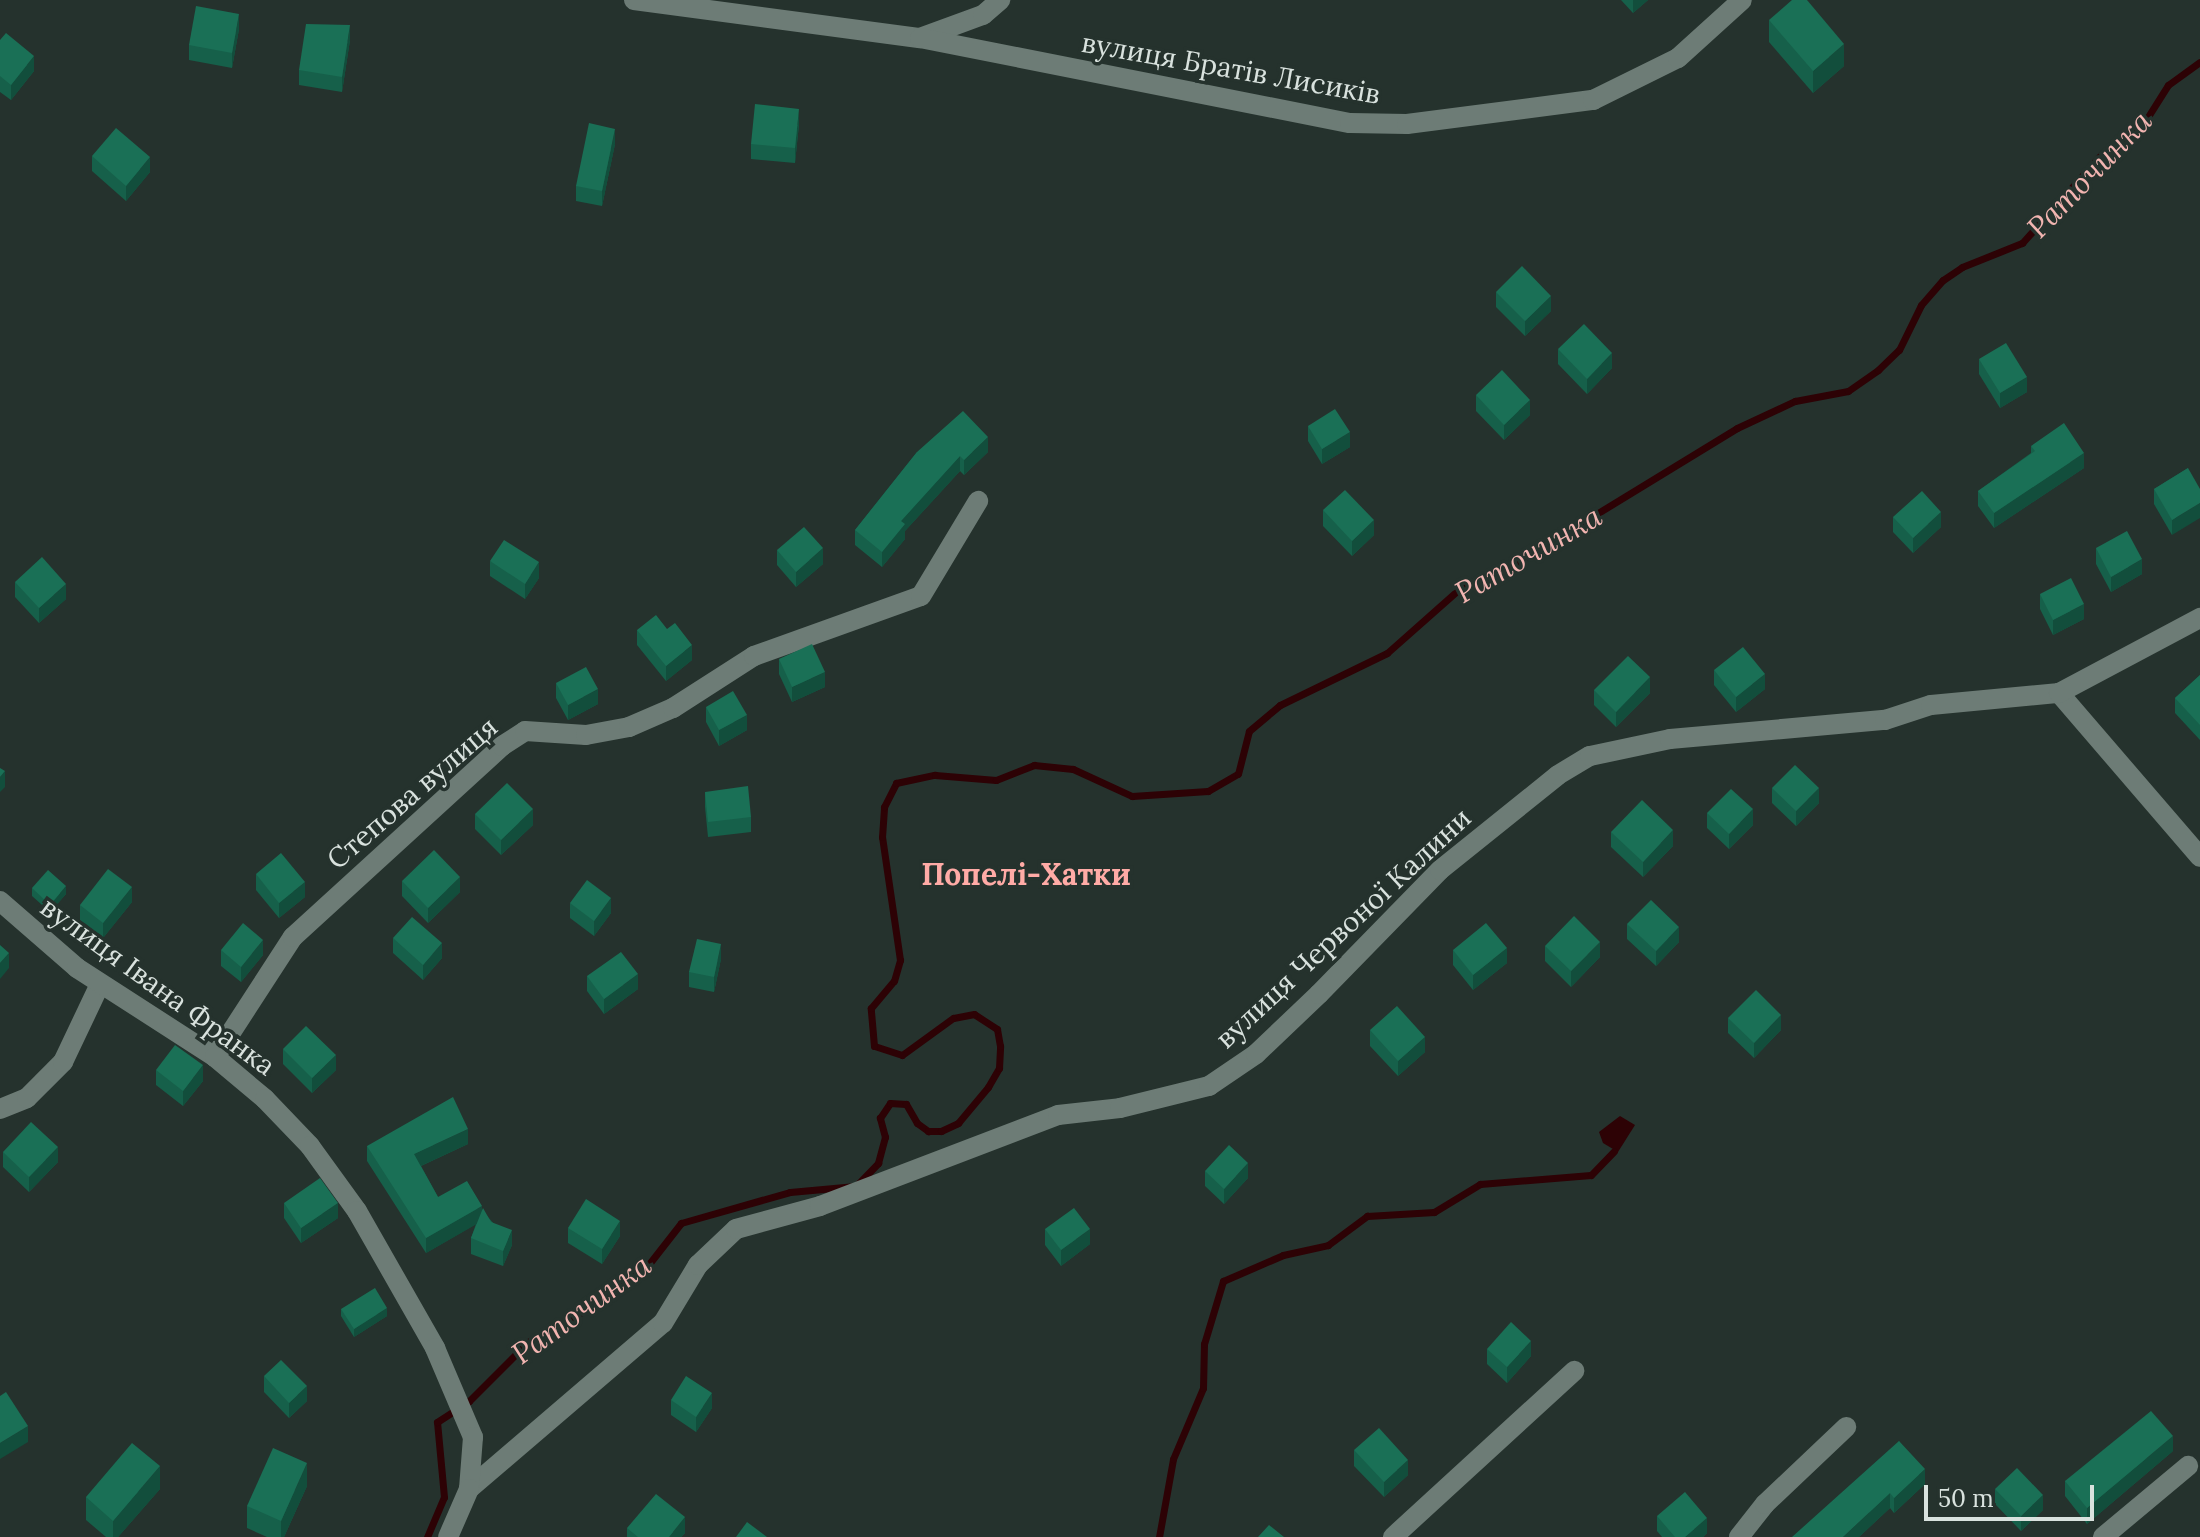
<!DOCTYPE html>
<meta charset="utf-8">
<style>
body{margin:0}
#map{position:relative;width:2200px;height:1537px;overflow:hidden;background:#25322d;font-family:Lora,serif}
div>[style]{position:absolute}
[style*='--x']{left:calc(var(--x)*1px);top:calc(var(--y)*1px);width:calc(var(--w)*1px);rotate:calc(var(--a)*1deg)}
.water>*{inset:0;background:#2d0205}
.stream>*{height:7px;margin:-3.5px;padding:0 3.5px;transform-origin:3.5px;border-radius:3.5px;background:#2d0205}
.street>*{height:20px;margin:-10px;padding:0 10px;transform-origin:10px;border-radius:10px;background:#6d7c76}
.secondary>*{height:20px;margin:-10px;padding:0 10px;transform-origin:10px;border-radius:10px;background:#6d7c76}
.wall>*{inset:0;background:#16604a}
.shaded-wall>*{inset:0;background:#124e3c}
.building>*{inset:0;background:#1a7056}
span{translate:-50% -50%;white-space:nowrap;text-align:center;line-height:1.15;-webkit-text-stroke:7px #25322d;paint-order:stroke}
.street-label{font-size:28px;color:#d9e2de}
.water-label{font-size:30px;color:#f2b5b1;font-style:italic}
.neighbourhood-label{font-size:30px;color:#ffaba6;font-weight:700}
.scale{position:absolute;left:1924px;top:1485px;width:170px;height:36px;box-sizing:border-box;border:4px solid #d9e2de;border-top:0;padding-left:10px;font-size:24px;line-height:28px;white-space:nowrap;color:#d9e2de;-webkit-text-stroke:6px #25322d;paint-order:stroke}
</style>
<div id="map">
<div class="water">
<div style="clip-path:polygon(1620px 1116px,1635px 1125px,1618px 1152px,1603px 1143px,1599px 1132px)"></div>
</div>
<div class="stream">
<div style="--x:427;--y:1537;--w:43;--a:-67"></div>
<div style="--x:444;--y:1497;--w:75;--a:-95.3"></div>
<div style="--x:437;--y:1422;--w:38;--a:-33"></div>
<div style="--x:469;--y:1401;--w:83;--a:-45"></div>
<div style="--x:528;--y:1342;--w:39;--a:-26"></div>
<div style="--x:563;--y:1325;--w:105;--a:-35.3"></div>
<div style="--x:649;--y:1264;--w:52;--a:-52"></div>
<div style="--x:681;--y:1223;--w:113;--a:-15.9"></div>
<div style="--x:790;--y:1192;--w:66;--a:-5.2"></div>
<div style="--x:856;--y:1186;--w:32;--a:-46"></div>
<div style="--x:878;--y:1163;--w:27;--a:-75"></div>
<div style="--x:885;--y:1137;--w:20;--a:-105"></div>
<div style="--x:880;--y:1118;--w:18;--a:-56"></div>
<div style="--x:890;--y:1103;--w:16;--a:4"></div>
<div style="--x:906;--y:1104;--w:22;--a:60"></div>
<div style="--x:917;--y:1123;--w:14;--a:36"></div>
<div style="--x:928;--y:1131;--w:13;--a:0"></div>
<div style="--x:941;--y:1131;--w:19;--a:-25"></div>
<div style="--x:958;--y:1123;--w:47;--a:-50.2"></div>
<div style="--x:988;--y:1087;--w:22;--a:-60"></div>
<div style="--x:999;--y:1068;--w:22;--a:-87"></div>
<div style="--x:1000;--y:1046;--w:17;--a:-100"></div>
<div style="--x:997;--y:1029;--w:27;--a:-147"></div>
<div style="--x:974;--y:1014;--w:21;--a:169"></div>
<div style="--x:953;--y:1018;--w:63;--a:144"></div>
<div style="--x:902;--y:1055;--w:29;--a:-162"></div>
<div style="--x:874;--y:1046;--w:38;--a:-95"></div>
<div style="--x:871;--y:1008;--w:35;--a:-50"></div>
<div style="--x:894;--y:981;--w:22;--a:-74"></div>
<div style="--x:900;--y:960;--w:124;--a:-98.3"></div>
<div style="--x:882;--y:837;--w:30;--a:-86"></div>
<div style="--x:884;--y:807;--w:27;--a:-63"></div>
<div style="--x:896;--y:783;--w:40;--a:-12"></div>
<div style="--x:935;--y:775;--w:61;--a:4.7"></div>
<div style="--x:996;--y:780;--w:41;--a:-21.5"></div>
<div style="--x:1034;--y:765;--w:39;--a:6"></div>
<div style="--x:1073;--y:769;--w:65;--a:24.6"></div>
<div style="--x:1132;--y:796;--w:76;--a:-3.8"></div>
<div style="--x:1208;--y:791;--w:34;--a:-30"></div>
<div style="--x:1238;--y:774;--w:44;--a:-75.7"></div>
<div style="--x:1249;--y:731;--w:40;--a:-40"></div>
<div style="--x:1280;--y:705;--w:119;--a:-25.9"></div>
<div style="--x:1387;--y:653;--w:94;--a:-41.5"></div>
<div style="--x:1457;--y:591;--w:65;--a:-25.4"></div>
<div style="--x:1516;--y:563;--w:259;--a:-31.4"></div>
<div style="--x:1737;--y:428;--w:64;--a:-25"></div>
<div style="--x:1795;--y:401;--w:54;--a:-10.7"></div>
<div style="--x:1848;--y:391;--w:37;--a:-35"></div>
<div style="--x:1878;--y:370;--w:29;--a:-44"></div>
<div style="--x:1899;--y:350;--w:50;--a:-63.9"></div>
<div style="--x:1921;--y:305;--w:33;--a:-49"></div>
<div style="--x:1943;--y:280;--w:23;--a:-34"></div>
<div style="--x:1962;--y:267;--w:65;--a:-21.8"></div>
<div style="--x:2022;--y:243;--w:118;--a:-48.1"></div>
<div style="--x:2101;--y:155;--w:54;--a:-36.7"></div>
<div style="--x:2144;--y:123;--w:45;--a:-57.7"></div>
<div style="--x:2168;--y:85;--w:39;--a:-36"></div>
<div style="--x:1159;--y:1537;--w:79;--a:-79.8"></div>
<div style="--x:1173;--y:1459;--w:77;--a:-67.1"></div>
<div style="--x:1203;--y:1388;--w:44;--a:-88.7"></div>
<div style="--x:1204;--y:1344;--w:66;--a:-73.2"></div>
<div style="--x:1223;--y:1281;--w:65;--a:-23.4"></div>
<div style="--x:1283;--y:1255;--w:46;--a:-12.5"></div>
<div style="--x:1328;--y:1245;--w:49;--a:-36.6"></div>
<div style="--x:1367;--y:1216;--w:67;--a:-3.4"></div>
<div style="--x:1434;--y:1212;--w:54;--a:-31.3"></div>
<div style="--x:1480;--y:1184;--w:111;--a:-4.6"></div>
<div style="--x:1591;--y:1175;--w:33;--a:-46"></div>
</div>
<div class="street">
<div style="--x:634;--y:0;--w:289;--a:7.6"></div>
<div style="--x:920;--y:38;--w:67;--a:-20.1"></div>
<div style="--x:983;--y:15;--w:23;--a:-41"></div>
<div style="--x:920;--y:38;--w:438;--a:11.2"></div>
<div style="--x:1350;--y:123;--w:57;--a:1"></div>
<div style="--x:1407;--y:124;--w:188;--a:-7.4"></div>
<div style="--x:1593;--y:100;--w:95;--a:-26.3"></div>
<div style="--x:1678;--y:58;--w:86;--a:-42.2"></div>
<div style="--x:2059;--y:693;--w:216;--a:49.3"></div>
<div style="--x:215;--y:1057;--w:143;--a:-57"></div>
<div style="--x:293;--y:937;--w:283;--a:-42.4"></div>
<div style="--x:502;--y:746;--w:27;--a:-33"></div>
<div style="--x:525;--y:731;--w:61;--a:3.8"></div>
<div style="--x:586;--y:735;--w:44;--a:-10.5"></div>
<div style="--x:629;--y:727;--w:48;--a:-23.4"></div>
<div style="--x:673;--y:708;--w:96;--a:-32.7"></div>
<div style="--x:754;--y:656;--w:177;--a:-19.8"></div>
<div style="--x:921;--y:596;--w:111;--a:-59"></div>
<div style="--x:0;--y:1109;--w:29;--a:-22"></div>
<div style="--x:27;--y:1098;--w:51;--a:-45"></div>
<div style="--x:63;--y:1062;--w:86;--a:-64.6"></div>
<div style="--x:469;--y:1489;--w:255;--a:-40.6"></div>
<div style="--x:663;--y:1323;--w:68;--a:-58.9"></div>
<div style="--x:698;--y:1265;--w:52;--a:-43.5"></div>
<div style="--x:736;--y:1229;--w:87;--a:-15.3"></div>
<div style="--x:820;--y:1206;--w:255;--a:-20.9"></div>
<div style="--x:1058;--y:1115;--w:62;--a:-6.4"></div>
<div style="--x:1120;--y:1108;--w:92;--a:-13.9"></div>
<div style="--x:1209;--y:1086;--w:57;--a:-34.2"></div>
<div style="--x:1256;--y:1054;--w:87;--a:-43.6"></div>
<div style="--x:1319;--y:994;--w:173;--a:-45.7"></div>
<div style="--x:1440;--y:870;--w:151;--a:-38.8"></div>
<div style="--x:1558;--y:775;--w:37;--a:-31"></div>
<div style="--x:1590;--y:756;--w:82;--a:-12"></div>
<div style="--x:1670;--y:739;--w:216;--a:-5.1"></div>
<div style="--x:1885;--y:720;--w:48;--a:-18.1"></div>
<div style="--x:1931;--y:705;--w:129;--a:-5.4"></div>
<div style="--x:2059;--y:693;--w:160;--a:-28"></div>
<div style="--x:1393;--y:1537;--w:246;--a:-42.5"></div>
<div style="--x:1739;--y:1537;--w:42;--a:-51.8"></div>
<div style="--x:1765;--y:1504;--w:112;--a:-43.5"></div>
<div style="--x:2103;--y:1537;--w:111;--a:-39.9"></div>
</div>
<div class="secondary">
<div style="--x:0;--y:901;--w:102;--a:41"></div>
<div style="--x:77;--y:968;--w:164;--a:32.8"></div>
<div style="--x:215;--y:1057;--w:65;--a:40"></div>
<div style="--x:265;--y:1099;--w:65;--a:46.2"></div>
<div style="--x:310;--y:1146;--w:80;--a:54.1"></div>
<div style="--x:357;--y:1211;--w:158;--a:60.3"></div>
<div style="--x:435;--y:1348;--w:97;--a:66.9"></div>
<div style="--x:473;--y:1437;--w:52;--a:94.4"></div>
<div style="--x:469;--y:1489;--w:52;--a:113.6"></div>
</div>
<div class="wall">
<div style="clip-path:polygon(1621px 0,1648px 0,1633px 13px)"></div>
<div style="clip-path:polygon(1769px 20px,1844px 66px,1813px 93px,1769px 42px)"></div>
<div style="clip-path:polygon(239px 29px,232px 68px,189px 60px,189px 45px)"></div>
<div style="clip-path:polygon(0 40px,34px 71px,11px 100px,0 92px)"></div>
<div style="clip-path:polygon(350px 40px,342px 92px,299px 85px,299px 70px)"></div>
<div style="clip-path:polygon(799px 124px,795px 163px,751px 159px,751px 144px)"></div>
<div style="clip-path:polygon(615px 144px,602px 206px,576px 201px,576px 186px)"></div>
<div style="clip-path:polygon(92px 156px,150px 172px,126px 201px,92px 171px)"></div>
<div style="clip-path:polygon(1496px 292px,1551px 311px,1525px 336px,1496px 307px)"></div>
<div style="clip-path:polygon(1558px 349px,1612px 368px,1587px 394px,1558px 364px)"></div>
<div style="clip-path:polygon(1979px 359px,2027px 392px,2000px 408px,1979px 374px)"></div>
<div style="clip-path:polygon(1476px 395px,1530px 415px,1504px 440px,1476px 411px)"></div>
<div style="clip-path:polygon(1308px 426px,1350px 447px,1322px 464px,1308px 441px)"></div>
<div style="clip-path:polygon(2031px 446px,2084px 468px,1994px 528px,1978px 506px,1978px 491px,2031px 453px)"></div>
<div style="clip-path:polygon(917px 452px,988px 452px,964px 475px,960px 471px,905px 531px,905px 539px,882px 567px,855px 545px,855px 530px)"></div>
<div style="clip-path:polygon(2188px 468px,2172px 535px,2154px 504px,2154px 489px)"></div>
<div style="clip-path:polygon(1323px 510px,1374px 535px,1352px 556px,1323px 526px)"></div>
<div style="clip-path:polygon(1893px 517px,1941px 527px,1913px 553px,1893px 532px)"></div>
<div style="clip-path:polygon(2096px 548px,2142px 574px,2111px 592px,2096px 564px)"></div>
<div style="clip-path:polygon(777px 550px,823px 564px,796px 587px,777px 565px)"></div>
<div style="clip-path:polygon(490px 561px,539px 578px,525px 599px,490px 576px)"></div>
<div style="clip-path:polygon(15px 582px,66px 599px,39px 623px,15px 597px)"></div>
<div style="clip-path:polygon(2040px 594px,2084px 619px,2053px 635px,2040px 609px)"></div>
<div style="clip-path:polygon(667px 629px,692px 660px,666px 681px,637px 645px,637px 630px)"></div>
<div style="clip-path:polygon(779px 659px,825px 687px,792px 702px,779px 674px)"></div>
<div style="clip-path:polygon(1714px 670px,1765px 689px,1736px 712px,1714px 685px)"></div>
<div style="clip-path:polygon(2200px 675px,2200px 740px,2175px 713px,2175px 698px)"></div>
<div style="clip-path:polygon(556px 683px,598px 704px,568px 720px,556px 698px)"></div>
<div style="clip-path:polygon(1594px 690px,1650px 693px,1616px 727px,1594px 705px)"></div>
<div style="clip-path:polygon(706px 707px,747px 730px,719px 746px,706px 722px)"></div>
<div style="clip-path:polygon(1772px 788px,1819px 803px,1796px 826px,1772px 803px)"></div>
<div style="clip-path:polygon(705px 792px,751px 817px,751px 832px,708px 837px,705px 807px)"></div>
<div style="clip-path:polygon(1707px 813px,1753px 825px,1729px 849px,1707px 828px)"></div>
<div style="clip-path:polygon(475px 814px,533px 825px,501px 855px,475px 829px)"></div>
<div style="clip-path:polygon(1611px 832px,1673px 846px,1643px 877px,1611px 847px)"></div>
<div style="clip-path:polygon(256px 874px,305px 897px,279px 918px,256px 890px)"></div>
<div style="clip-path:polygon(402px 881px,460px 892px,428px 923px,402px 896px)"></div>
<div style="clip-path:polygon(32px 888px,66px 894px,50px 912px,32px 896px)"></div>
<div style="clip-path:polygon(132px 902px,103px 938px,80px 920px,80px 905px)"></div>
<div style="clip-path:polygon(570px 903px,611px 913px,594px 936px,570px 918px)"></div>
<div style="clip-path:polygon(1627px 924px,1679px 942px,1656px 966px,1627px 939px)"></div>
<div style="clip-path:polygon(393px 938px,442px 958px,423px 980px,393px 953px)"></div>
<div style="clip-path:polygon(1545px 946px,1600px 957px,1571px 987px,1545px 961px)"></div>
<div style="clip-path:polygon(221px 950px,263px 955px,241px 982px,221px 966px)"></div>
<div style="clip-path:polygon(1453px 950px,1507px 963px,1473px 990px,1453px 965px)"></div>
<div style="clip-path:polygon(721px 959px,714px 992px,689px 987px,689px 972px)"></div>
<div style="clip-path:polygon(587px 976px,638px 989px,604px 1014px,587px 991px)"></div>
<div style="clip-path:polygon(1728px 1018px,1781px 1030px,1754px 1058px,1728px 1033px)"></div>
<div style="clip-path:polygon(1370px 1030px,1425px 1052px,1398px 1076px,1370px 1046px)"></div>
<div style="clip-path:polygon(283px 1049px,336px 1070px,312px 1093px,283px 1064px)"></div>
<div style="clip-path:polygon(156px 1070px,203px 1081px,183px 1106px,156px 1085px)"></div>
<div style="clip-path:polygon(468px 1144px,421px 1166px,438px 1197px,482px 1210px,512px 1245px,503px 1266px,471px 1254px,471px 1238px,476px 1224px,426px 1253px,367px 1161px,367px 1146px)"></div>
<div style="clip-path:polygon(3px 1152px,58px 1162px,29px 1192px,3px 1167px)"></div>
<div style="clip-path:polygon(1205px 1171px,1248px 1178px,1224px 1204px,1205px 1186px)"></div>
<div style="clip-path:polygon(284px 1203px,338px 1218px,301px 1243px,284px 1218px)"></div>
<div style="clip-path:polygon(568px 1228px,620px 1236px,602px 1264px,568px 1243px)"></div>
<div style="clip-path:polygon(1045px 1229px,1090px 1244px,1061px 1266px,1045px 1245px)"></div>
<div style="clip-path:polygon(341px 1309px,387px 1316px,354px 1337px,341px 1316px)"></div>
<div style="clip-path:polygon(1487px 1349px,1531px 1356px,1507px 1383px,1487px 1364px)"></div>
<div style="clip-path:polygon(264px 1376px,307px 1401px,289px 1418px,264px 1392px)"></div>
<div style="clip-path:polygon(671px 1400px,712px 1408px,696px 1432px,671px 1415px)"></div>
<div style="clip-path:polygon(1899px 1441px,1925px 1484px,1894px 1513px,1890px 1508px,1859px 1537px)"></div>
<div style="clip-path:polygon(1354px 1450px,1408px 1475px,1384px 1497px,1354px 1466px)"></div>
<div style="clip-path:polygon(2173px 1451px,2087px 1524px,2065px 1496px,2065px 1481px)"></div>
<div style="clip-path:polygon(307px 1486px,284px 1537px,267px 1537px,247px 1528px,247px 1506px)"></div>
<div style="clip-path:polygon(160px 1489px,118px 1537px,106px 1537px,86px 1520px,86px 1497px)"></div>
<div style="clip-path:polygon(1995px 1489px,2043px 1510px,2021px 1531px,1995px 1504px)"></div>
<div style="clip-path:polygon(1657px 1516px,1707px 1533px,1703px 1537px,1662px 1537px,1657px 1531px)"></div>
<div style="clip-path:polygon(627px 1528px,685px 1533px,681px 1537px,627px 1537px)"></div>
</div>
<div class="shaded-wall">
<div style="clip-path:polygon(1633px 0,1648px 0,1633px 13px)"></div>
<div style="clip-path:polygon(239px 14px,239px 29px,232px 68px,232px 53px)"></div>
<div style="clip-path:polygon(350px 25px,350px 40px,342px 92px,342px 77px)"></div>
<div style="clip-path:polygon(1844px 44px,1844px 66px,1813px 93px,1813px 71px)"></div>
<div style="clip-path:polygon(34px 56px,34px 71px,11px 100px,11px 85px)"></div>
<div style="clip-path:polygon(799px 109px,799px 124px,795px 163px,795px 148px)"></div>
<div style="clip-path:polygon(615px 129px,615px 144px,602px 206px,602px 191px)"></div>
<div style="clip-path:polygon(150px 157px,150px 172px,126px 201px,126px 186px)"></div>
<div style="clip-path:polygon(1551px 296px,1551px 311px,1525px 336px,1525px 321px)"></div>
<div style="clip-path:polygon(1612px 353px,1612px 368px,1587px 394px,1587px 379px)"></div>
<div style="clip-path:polygon(2027px 377px,2027px 392px,2000px 408px,2000px 393px)"></div>
<div style="clip-path:polygon(1530px 400px,1530px 415px,1504px 440px,1504px 425px)"></div>
<div style="clip-path:polygon(1350px 432px,1350px 447px,1322px 464px,1322px 449px)"></div>
<div style="clip-path:polygon(988px 437px,988px 452px,964px 475px,964px 460px)"></div>
<div style="clip-path:polygon(2084px 453px,2084px 468px,1994px 528px,1994px 513px)"></div>
<div style="clip-path:polygon(960px 456px,960px 471px,905px 531px,905px 539px,882px 567px,882px 552px,901px 521px)"></div>
<div style="clip-path:polygon(2200px 503px,2200px 518px,2172px 535px,2172px 520px)"></div>
<div style="clip-path:polygon(1941px 512px,1941px 527px,1913px 553px,1913px 538px)"></div>
<div style="clip-path:polygon(1374px 520px,1374px 535px,1352px 556px,1352px 541px)"></div>
<div style="clip-path:polygon(823px 548px,823px 564px,796px 587px,796px 572px)"></div>
<div style="clip-path:polygon(2142px 559px,2142px 574px,2111px 592px,2111px 577px)"></div>
<div style="clip-path:polygon(539px 562px,539px 578px,525px 599px,525px 584px)"></div>
<div style="clip-path:polygon(66px 584px,66px 599px,39px 623px,39px 608px)"></div>
<div style="clip-path:polygon(2084px 604px,2084px 619px,2053px 635px,2053px 620px)"></div>
<div style="clip-path:polygon(692px 645px,692px 660px,666px 681px,666px 666px)"></div>
<div style="clip-path:polygon(825px 672px,825px 687px,792px 702px,792px 687px)"></div>
<div style="clip-path:polygon(1765px 674px,1765px 689px,1736px 712px,1736px 697px)"></div>
<div style="clip-path:polygon(1650px 677px,1650px 693px,1616px 727px,1616px 712px)"></div>
<div style="clip-path:polygon(598px 689px,598px 704px,568px 720px,568px 705px)"></div>
<div style="clip-path:polygon(747px 715px,747px 730px,719px 746px,719px 730px)"></div>
<div style="clip-path:polygon(5px 771px,5px 787px,0 792px,0 777px)"></div>
<div style="clip-path:polygon(1819px 788px,1819px 803px,1796px 826px,1796px 811px)"></div>
<div style="clip-path:polygon(533px 809px,533px 825px,501px 855px,501px 840px)"></div>
<div style="clip-path:polygon(1753px 809px,1753px 825px,1729px 849px,1729px 834px)"></div>
<div style="clip-path:polygon(1673px 830px,1673px 846px,1643px 877px,1643px 862px)"></div>
<div style="clip-path:polygon(460px 877px,460px 892px,428px 923px,428px 908px)"></div>
<div style="clip-path:polygon(305px 882px,305px 897px,279px 918px,279px 903px)"></div>
<div style="clip-path:polygon(66px 886px,66px 894px,50px 912px,50px 905px)"></div>
<div style="clip-path:polygon(132px 887px,132px 902px,103px 938px,103px 923px)"></div>
<div style="clip-path:polygon(611px 898px,611px 913px,594px 936px,594px 921px)"></div>
<div style="clip-path:polygon(1679px 927px,1679px 942px,1656px 966px,1656px 951px)"></div>
<div style="clip-path:polygon(263px 940px,263px 955px,241px 982px,241px 967px)"></div>
<div style="clip-path:polygon(1600px 942px,1600px 957px,1571px 987px,1571px 971px)"></div>
<div style="clip-path:polygon(442px 943px,442px 958px,423px 980px,423px 965px)"></div>
<div style="clip-path:polygon(721px 944px,721px 959px,714px 992px,714px 977px)"></div>
<div style="clip-path:polygon(1507px 948px,1507px 963px,1473px 990px,1473px 975px)"></div>
<div style="clip-path:polygon(9px 953px,9px 968px,0 979px,0 963px)"></div>
<div style="clip-path:polygon(638px 974px,638px 989px,604px 1014px,604px 999px)"></div>
<div style="clip-path:polygon(1781px 1015px,1781px 1030px,1754px 1058px,1754px 1043px)"></div>
<div style="clip-path:polygon(1425px 1037px,1425px 1052px,1398px 1076px,1398px 1061px)"></div>
<div style="clip-path:polygon(336px 1055px,336px 1070px,312px 1093px,312px 1078px)"></div>
<div style="clip-path:polygon(203px 1065px,203px 1081px,183px 1106px,183px 1091px)"></div>
<div style="clip-path:polygon(468px 1129px,468px 1144px,414px 1169px,414px 1154px)"></div>
<div style="clip-path:polygon(58px 1147px,58px 1162px,29px 1192px,29px 1177px)"></div>
<div style="clip-path:polygon(1248px 1163px,1248px 1178px,1224px 1204px,1224px 1189px)"></div>
<div style="clip-path:polygon(338px 1203px,338px 1218px,301px 1243px,301px 1228px)"></div>
<div style="clip-path:polygon(482px 1206px,482px 1221px,426px 1253px,426px 1238px)"></div>
<div style="clip-path:polygon(620px 1221px,620px 1236px,602px 1264px,602px 1249px)"></div>
<div style="clip-path:polygon(1090px 1229px,1090px 1244px,1061px 1266px,1061px 1250px)"></div>
<div style="clip-path:polygon(512px 1230px,512px 1245px,503px 1266px,503px 1251px)"></div>
<div style="clip-path:polygon(387px 1308px,387px 1316px,354px 1337px,354px 1329px)"></div>
<div style="clip-path:polygon(1531px 1341px,1531px 1356px,1507px 1383px,1507px 1367px)"></div>
<div style="clip-path:polygon(307px 1386px,307px 1401px,289px 1418px,289px 1403px)"></div>
<div style="clip-path:polygon(712px 1393px,712px 1408px,696px 1432px,696px 1417px)"></div>
<div style="clip-path:polygon(28px 1426px,28px 1442px,0 1459px,0 1443px)"></div>
<div style="clip-path:polygon(2173px 1436px,2173px 1451px,2087px 1524px,2087px 1508px)"></div>
<div style="clip-path:polygon(1408px 1460px,1408px 1475px,1384px 1497px,1384px 1482px)"></div>
<div style="clip-path:polygon(307px 1463px,307px 1486px,284px 1537px,281px 1537px,281px 1521px)"></div>
<div style="clip-path:polygon(160px 1466px,160px 1489px,118px 1537px,113px 1537px,113px 1521px)"></div>
<div style="clip-path:polygon(1925px 1469px,1925px 1484px,1894px 1513px,1894px 1498px)"></div>
<div style="clip-path:polygon(1890px 1493px,1890px 1508px,1859px 1537px,1843px 1537px)"></div>
<div style="clip-path:polygon(2043px 1495px,2043px 1510px,2021px 1531px,2021px 1516px)"></div>
<div style="clip-path:polygon(685px 1517px,685px 1533px,681px 1537px,669px 1537px)"></div>
<div style="clip-path:polygon(1707px 1518px,1707px 1533px,1703px 1537px,1685px 1537px)"></div>
</div>
<div class="building">
<div style="clip-path:polygon(1792px 0,1807px 0,1844px 44px,1813px 71px,1769px 20px)"></div>
<div style="clip-path:polygon(196px 6px,239px 14px,232px 53px,189px 45px)"></div>
<div style="clip-path:polygon(306px 24px,350px 25px,342px 77px,299px 70px)"></div>
<div style="clip-path:polygon(6px 33px,34px 56px,11px 85px,0 76px,0 40px)"></div>
<div style="clip-path:polygon(755px 104px,799px 109px,795px 148px,751px 144px)"></div>
<div style="clip-path:polygon(589px 123px,615px 129px,602px 191px,576px 186px)"></div>
<div style="clip-path:polygon(116px 128px,150px 157px,126px 186px,92px 156px)"></div>
<div style="clip-path:polygon(1522px 266px,1551px 296px,1525px 321px,1496px 292px)"></div>
<div style="clip-path:polygon(1584px 324px,1612px 353px,1587px 379px,1558px 349px)"></div>
<div style="clip-path:polygon(2006px 343px,2027px 377px,2000px 393px,1979px 359px)"></div>
<div style="clip-path:polygon(1502px 370px,1530px 400px,1504px 425px,1476px 395px)"></div>
<div style="clip-path:polygon(1335px 409px,1350px 432px,1322px 449px,1308px 426px)"></div>
<div style="clip-path:polygon(963px 411px,988px 437px,964px 460px,960px 456px,901px 521px,905px 524px,882px 552px,855px 530px,917px 452px)"></div>
<div style="clip-path:polygon(2064px 423px,2084px 453px,1994px 513px,1978px 491px,2035px 451px,2031px 446px)"></div>
<div style="clip-path:polygon(2188px 468px,2200px 489px,2200px 503px,2172px 520px,2154px 489px)"></div>
<div style="clip-path:polygon(1345px 490px,1374px 520px,1352px 541px,1323px 510px)"></div>
<div style="clip-path:polygon(1922px 491px,1941px 512px,1913px 538px,1893px 517px)"></div>
<div style="clip-path:polygon(804px 527px,823px 548px,796px 572px,777px 550px)"></div>
<div style="clip-path:polygon(2127px 531px,2142px 559px,2111px 577px,2096px 548px)"></div>
<div style="clip-path:polygon(504px 540px,539px 562px,525px 584px,490px 561px)"></div>
<div style="clip-path:polygon(42px 557px,66px 584px,39px 608px,15px 582px)"></div>
<div style="clip-path:polygon(2071px 578px,2084px 604px,2053px 620px,2040px 594px)"></div>
<div style="clip-path:polygon(656px 615px,667px 629px,675px 623px,692px 645px,666px 666px,637px 630px)"></div>
<div style="clip-path:polygon(812px 644px,825px 672px,792px 687px,779px 659px)"></div>
<div style="clip-path:polygon(1743px 647px,1765px 674px,1736px 697px,1714px 670px)"></div>
<div style="clip-path:polygon(1628px 656px,1650px 677px,1616px 712px,1594px 690px)"></div>
<div style="clip-path:polygon(586px 667px,598px 689px,568px 705px,556px 683px)"></div>
<div style="clip-path:polygon(2200px 675px,2200px 725px,2175px 698px)"></div>
<div style="clip-path:polygon(733px 691px,747px 715px,719px 730px,706px 707px)"></div>
<div style="clip-path:polygon(1795px 765px,1819px 788px,1796px 811px,1772px 788px)"></div>
<div style="clip-path:polygon(0 768px,5px 771px,0 777px)"></div>
<div style="clip-path:polygon(507px 783px,533px 809px,501px 840px,475px 814px)"></div>
<div style="clip-path:polygon(748px 786px,751px 817px,708px 822px,705px 792px)"></div>
<div style="clip-path:polygon(1731px 789px,1753px 809px,1729px 834px,1707px 813px)"></div>
<div style="clip-path:polygon(1642px 800px,1673px 830px,1643px 862px,1611px 832px)"></div>
<div style="clip-path:polygon(434px 850px,460px 877px,428px 908px,402px 881px)"></div>
<div style="clip-path:polygon(281px 853px,305px 882px,279px 903px,256px 874px)"></div>
<div style="clip-path:polygon(108px 869px,132px 887px,103px 923px,80px 905px)"></div>
<div style="clip-path:polygon(48px 870px,66px 886px,50px 905px,32px 888px)"></div>
<div style="clip-path:polygon(587px 880px,611px 898px,594px 921px,570px 903px)"></div>
<div style="clip-path:polygon(1651px 900px,1679px 927px,1656px 951px,1627px 924px)"></div>
<div style="clip-path:polygon(1574px 916px,1600px 942px,1571px 971px,1545px 946px)"></div>
<div style="clip-path:polygon(412px 917px,442px 943px,423px 965px,393px 938px)"></div>
<div style="clip-path:polygon(243px 923px,263px 940px,241px 967px,221px 950px)"></div>
<div style="clip-path:polygon(1486px 923px,1507px 948px,1473px 975px,1453px 950px)"></div>
<div style="clip-path:polygon(697px 939px,721px 944px,714px 977px,689px 972px)"></div>
<div style="clip-path:polygon(0 945px,9px 953px,0 963px)"></div>
<div style="clip-path:polygon(621px 952px,638px 974px,604px 999px,587px 976px)"></div>
<div style="clip-path:polygon(1756px 990px,1781px 1015px,1754px 1043px,1728px 1018px)"></div>
<div style="clip-path:polygon(1397px 1006px,1425px 1037px,1398px 1061px,1370px 1030px)"></div>
<div style="clip-path:polygon(306px 1026px,336px 1055px,312px 1078px,283px 1049px)"></div>
<div style="clip-path:polygon(175px 1045px,203px 1065px,183px 1091px,156px 1070px)"></div>
<div style="clip-path:polygon(453px 1097px,468px 1129px,414px 1154px,438px 1197px,467px 1181px,482px 1206px,426px 1238px,367px 1146px)"></div>
<div style="clip-path:polygon(31px 1122px,58px 1147px,29px 1177px,3px 1152px)"></div>
<div style="clip-path:polygon(1229px 1145px,1248px 1163px,1224px 1189px,1205px 1171px)"></div>
<div style="clip-path:polygon(320px 1178px,338px 1203px,301px 1228px,284px 1203px)"></div>
<div style="clip-path:polygon(586px 1199px,620px 1221px,602px 1249px,568px 1228px)"></div>
<div style="clip-path:polygon(483px 1208px,491px 1222px,512px 1230px,503px 1251px,471px 1238px)"></div>
<div style="clip-path:polygon(1074px 1208px,1090px 1229px,1061px 1250px,1045px 1229px)"></div>
<div style="clip-path:polygon(375px 1288px,387px 1308px,354px 1329px,341px 1309px)"></div>
<div style="clip-path:polygon(1511px 1322px,1531px 1341px,1507px 1367px,1487px 1349px)"></div>
<div style="clip-path:polygon(281px 1360px,307px 1386px,289px 1403px,264px 1376px)"></div>
<div style="clip-path:polygon(686px 1376px,712px 1393px,696px 1417px,671px 1400px)"></div>
<div style="clip-path:polygon(6px 1392px,28px 1426px,0 1443px,0 1396px)"></div>
<div style="clip-path:polygon(2151px 1411px,2173px 1436px,2087px 1508px,2065px 1481px)"></div>
<div style="clip-path:polygon(1379px 1428px,1408px 1460px,1384px 1482px,1354px 1450px)"></div>
<div style="clip-path:polygon(1899px 1441px,1925px 1469px,1894px 1498px,1890px 1493px,1843px 1537px,1792px 1537px)"></div>
<div style="clip-path:polygon(132px 1443px,160px 1466px,113px 1521px,86px 1497px)"></div>
<div style="clip-path:polygon(273px 1448px,307px 1463px,281px 1521px,247px 1506px)"></div>
<div style="clip-path:polygon(2017px 1468px,2043px 1495px,2021px 1516px,1995px 1489px)"></div>
<div style="clip-path:polygon(1685px 1492px,1707px 1518px,1685px 1537px,1675px 1537px,1657px 1516px)"></div>
<div style="clip-path:polygon(656px 1494px,685px 1517px,669px 1537px,638px 1537px,627px 1528px)"></div>
<div style="clip-path:polygon(747px 1522px,767px 1537px,736px 1537px)"></div>
<div style="clip-path:polygon(1269px 1525px,1284px 1537px,1258px 1537px)"></div>
</div>
<div class="street-label">
<span style="left:1231px;top:68px;rotate:10deg">вулиця Братів Лисиків</span>
<span style="left:412px;top:793px;rotate:-41deg">Степова вулиця</span>
<span style="left:1343px;top:928px;rotate:-43deg">вулиця Червоної Калини</span>
<span style="left:158px;top:986px;rotate:36deg">вулиця Івана Франка</span>
</div>
<div class="water-label">
<span style="left:2089px;top:174px;rotate:-46deg">Раточинка</span>
<span style="left:1528px;top:554px;rotate:-30deg">Раточинка</span>
<span style="left:581px;top:1309px;rotate:-36deg">Раточинка</span>
</div>
<div class="neighbourhood-label">
<span style="left:1026px;top:874px">Попелі-Хатки</span>
</div>
<div class="scale">50 m</div>
</div>
